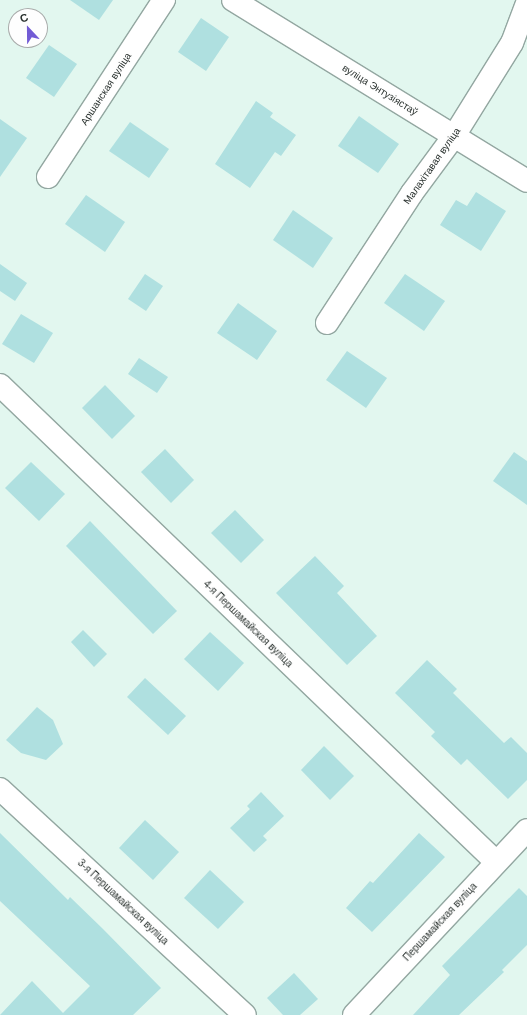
<!DOCTYPE html>
<meta charset="utf-8">
<style>
body{margin:0}
#map{position:relative;width:527px;height:1015px;overflow:hidden;background:#e2f7ef;font-family:Arial,sans-serif}
div>[style]{position:absolute}
[style*='--x']{left:calc(var(--x)*1px);top:calc(var(--y)*1px);width:calc(var(--w)*1px);rotate:calc(var(--a)*1deg)}
.building>*{inset:0;background:#afe0e0}
.roads{filter:drop-shadow(1px 0 #93a7a1) drop-shadow(-1px 0 #93a7a1) drop-shadow(0 1px #93a7a1) drop-shadow(0 -1px #93a7a1)}
.minor>*{height:22px;margin:-11px;padding:0 11px;transform-origin:11px;border-radius:11px;background:#fff}
span{translate:-50% -50%;white-space:nowrap;text-align:center;line-height:1.15;-webkit-text-stroke:3.5px #fefefe;paint-order:stroke}
.street-label{font-size:10px;color:#29312e}
.north{position:absolute;left:8px;top:8px;width:40px;height:40px;box-sizing:border-box;background:#fefefe;border:1px solid #a9acab;border-radius:50%;rotate:338deg;font-size:11px;font-weight:700;line-height:16px;text-align:center;color:#29312e}
.north::after{content:'';display:block;margin:auto;width:14px;height:18px;background:#725bd5;clip-path:polygon(50% 0,100% 100%,50% 72%,0 100%)}
</style>
<div id="map">
<div class="building">
<div style="clip-path:polygon(70px 0,113px 0,99px 20px)"></div>
<div style="clip-path:polygon(201px 18px,229px 37px,206px 71px,178px 52px)"></div>
<div style="clip-path:polygon(49px 45px,77px 64px,54px 97px,26px 78px)"></div>
<div style="clip-path:polygon(256px 101px,273px 113px,270px 117px,296px 135px,281px 156px,275px 152px,250px 188px,215px 164px)"></div>
<div style="clip-path:polygon(359px 116px,399px 144px,378px 173px,338px 146px)"></div>
<div style="clip-path:polygon(0 119px,27px 138px,0 177px)"></div>
<div style="clip-path:polygon(130px 122px,169px 149px,149px 178px,109px 151px)"></div>
<div style="clip-path:polygon(476px 192px,506px 211px,481px 251px,440px 225px,456px 200px,467px 206px)"></div>
<div style="clip-path:polygon(86px 195px,125px 222px,105px 252px,65px 224px)"></div>
<div style="clip-path:polygon(293px 210px,333px 238px,313px 268px,273px 240px)"></div>
<div style="clip-path:polygon(0 264px,27px 283px,15px 301px,0 291px)"></div>
<div style="clip-path:polygon(145px 274px,163px 286px,146px 311px,128px 299px)"></div>
<div style="clip-path:polygon(405px 274px,445px 301px,424px 331px,384px 303px)"></div>
<div style="clip-path:polygon(238px 303px,277px 331px,257px 360px,217px 333px)"></div>
<div style="clip-path:polygon(21px 314px,53px 333px,34px 363px,2px 344px)"></div>
<div style="clip-path:polygon(347px 351px,387px 378px,366px 408px,326px 380px)"></div>
<div style="clip-path:polygon(139px 358px,168px 377px,157px 393px,128px 374px)"></div>
<div style="clip-path:polygon(105px 385px,135px 416px,112px 439px,82px 408px)"></div>
<div style="clip-path:polygon(165px 449px,194px 480px,171px 503px,141px 472px)"></div>
<div style="clip-path:polygon(514px 452px,527px 461px,527px 505px,493px 481px)"></div>
<div style="clip-path:polygon(31px 462px,65px 494px,39px 521px,5px 488px)"></div>
<div style="clip-path:polygon(235px 510px,264px 540px,241px 563px,211px 533px)"></div>
<div style="clip-path:polygon(90px 521px,177px 611px,153px 634px,66px 546px)"></div>
<div style="clip-path:polygon(315px 556px,344px 586px,337px 593px,377px 636px,347px 665px,276px 593px)"></div>
<div style="clip-path:polygon(83px 630px,107px 654px,94px 667px,71px 642px)"></div>
<div style="clip-path:polygon(210px 632px,244px 663px,218px 691px,184px 659px)"></div>
<div style="clip-path:polygon(427px 660px,457px 689px,453px 693px,504px 743px,511px 737px,527px 753px,527px 780px,508px 799px,467px 759px,461px 765px,431px 736px,435px 732px,395px 693px)"></div>
<div style="clip-path:polygon(145px 678px,186px 716px,168px 735px,127px 697px)"></div>
<div style="clip-path:polygon(37px 707px,53px 720px,63px 744px,46px 760px,21px 753px,6px 740px)"></div>
<div style="clip-path:polygon(324px 746px,354px 776px,330px 800px,301px 770px)"></div>
<div style="clip-path:polygon(261px 792px,284px 816px,263px 836px,267px 840px,254px 852px,230px 828px,250px 809px,247px 806px)"></div>
<div style="clip-path:polygon(145px 820px,179px 852px,153px 880px,119px 848px)"></div>
<div style="clip-path:polygon(0 833px,68px 900px,70px 897px,103px 929px,161px 988px,133px 1015px,0 1015px,32px 981px,63px 1013px,90px 986px,0 901px)"></div>
<div style="clip-path:polygon(419px 833px,445px 857px,372px 932px,346px 908px,370px 881px,373px 883px)"></div>
<div style="clip-path:polygon(210px 870px,244px 902px,218px 929px,184px 898px)"></div>
<div style="clip-path:polygon(519px 888px,527px 896px,527px 945px,502px 970px,504px 972px,459px 1015px,413px 1015px,450px 975px,442px 966px)"></div>
<div style="clip-path:polygon(294px 973px,318px 999px,300px 1015px,283px 1015px,267px 998px)"></div>
</div>
<div class="roads">
<div class="minor">
<div style="--x:233;--y:0;--w:345;--a:31.6"></div>
<div style="--x:48;--y:177;--w:212;--a:-56.8"></div>
<div style="--x:327;--y:323;--w:155;--a:-56.8"></div>
<div style="--x:412;--y:193;--w:71;--a:-53.6"></div>
<div style="--x:454;--y:136;--w:110;--a:-58.1"></div>
<div style="--x:512;--y:43;--w:43;--a:-69.4"></div>
<div style="--x:0;--y:385;--w:688;--a:43.88"></div>
<div style="--x:0;--y:789;--w:333;--a:42.7"></div>
<div style="--x:354;--y:1015;--w:253;--a:-46.9"></div>
</div>
</div>
<div class="street-label">
<span style="left:106px;top:89px;rotate:-57deg">Аршанская вуліца</span>
<span style="left:380px;top:90px;rotate:32deg">вуліца Энтузіястаў</span>
<span style="left:432px;top:166px;rotate:-55deg">Малахітавая вуліца</span>
<span style="left:248px;top:624px;rotate:44deg">4-я Першамайская вуліца</span>
<span style="left:123px;top:902px;rotate:43deg">3-я Першамайская вуліца</span>
<span style="left:440px;top:922px;rotate:-47deg">Першамайская вуліца</span>
</div>
<div class="north">С</div>
</div>
